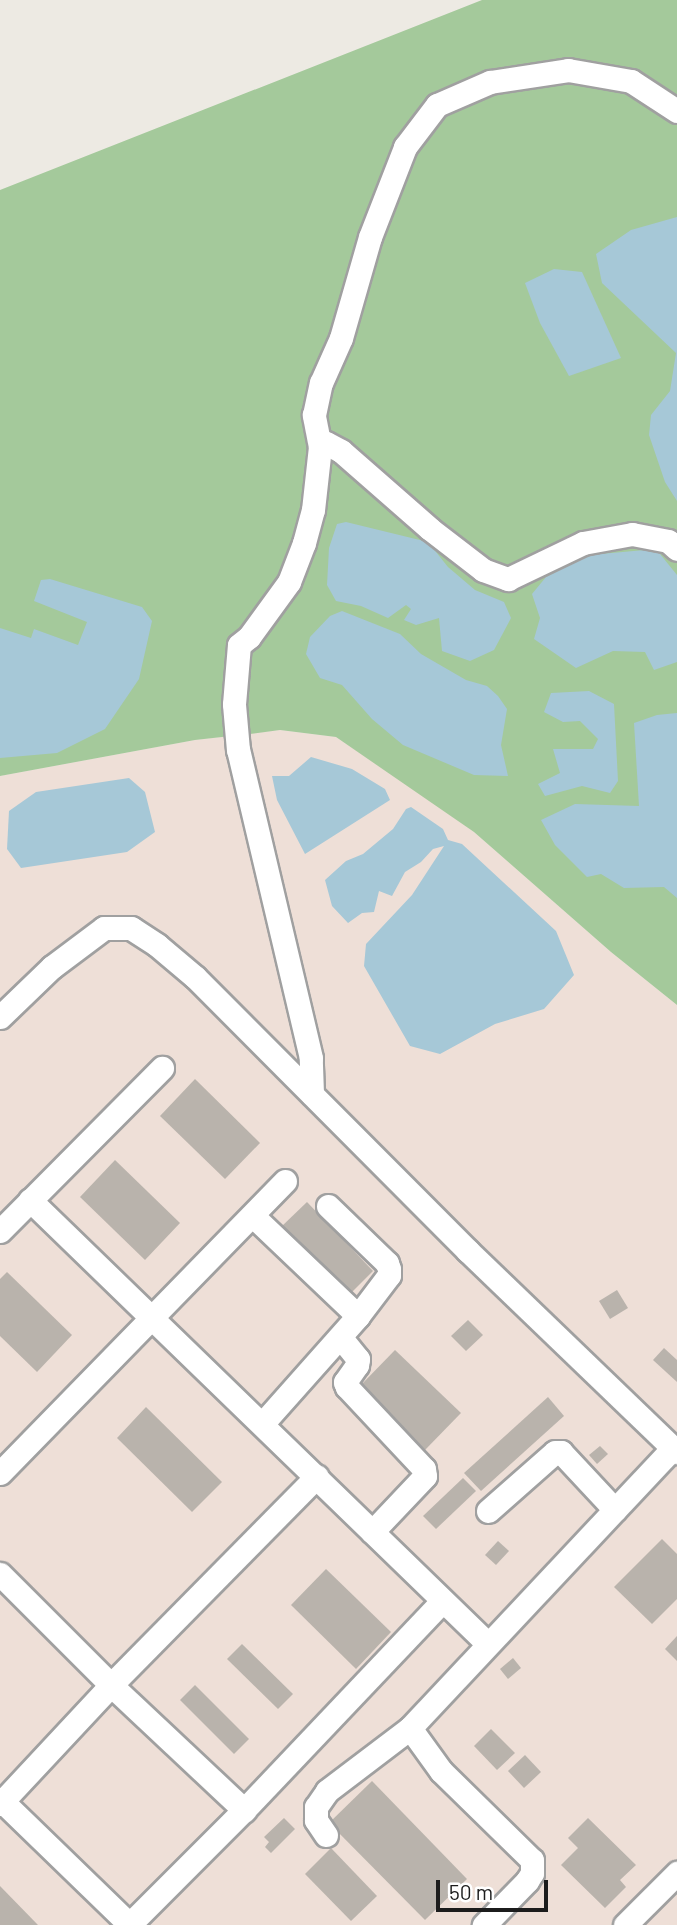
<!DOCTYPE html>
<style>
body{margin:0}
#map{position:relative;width:677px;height:1925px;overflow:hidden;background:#edeae3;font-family:Barlow,sans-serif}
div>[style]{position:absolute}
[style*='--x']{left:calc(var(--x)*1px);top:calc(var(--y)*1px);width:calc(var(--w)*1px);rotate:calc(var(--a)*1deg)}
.military>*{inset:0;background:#eedfd7}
.forest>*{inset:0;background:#a4c99b}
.water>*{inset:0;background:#a6c8d7}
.building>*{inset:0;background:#b9b3ac}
.roads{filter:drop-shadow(2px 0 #a0a0a0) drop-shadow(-2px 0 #a0a0a0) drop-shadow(0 2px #a0a0a0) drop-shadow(0 -2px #a0a0a0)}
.minor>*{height:23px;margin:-11.5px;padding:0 11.5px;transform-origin:11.5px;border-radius:11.5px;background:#fff}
span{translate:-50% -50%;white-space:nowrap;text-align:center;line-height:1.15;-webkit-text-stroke:5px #fff;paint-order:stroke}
.scale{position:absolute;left:436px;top:1880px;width:112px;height:32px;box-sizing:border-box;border:4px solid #1c1c1c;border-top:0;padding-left:9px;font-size:21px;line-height:24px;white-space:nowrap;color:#1c1c1c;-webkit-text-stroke:5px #fff;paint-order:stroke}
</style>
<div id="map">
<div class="military">
<div style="clip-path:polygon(280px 730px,336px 737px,412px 787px,474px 832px,611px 952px,677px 1005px,677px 1925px,0 1925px,0 776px,195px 740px)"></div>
</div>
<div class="forest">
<div style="clip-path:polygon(482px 0,677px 0,677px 542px,632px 529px,508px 574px,486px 565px,343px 446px,315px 466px,284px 579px,245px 634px,231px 736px,195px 740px,0 776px,0 190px)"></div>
<div style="clip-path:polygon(325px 450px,481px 575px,632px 539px,677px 556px,677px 1005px,611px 952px,474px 832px,336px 737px,280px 730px,242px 735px,244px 647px,275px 612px)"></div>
</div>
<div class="water">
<div style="clip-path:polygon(677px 217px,677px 501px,665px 482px,649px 435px,651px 415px,670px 391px,676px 353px,602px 283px,596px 254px,631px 230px)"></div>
<div style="clip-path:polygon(554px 269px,582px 272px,621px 358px,569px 376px,540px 323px,525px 283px)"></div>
<div style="clip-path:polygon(346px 522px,428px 542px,448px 567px,475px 590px,504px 602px,511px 618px,494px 650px,470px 661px,442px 651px,439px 618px,416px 625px,404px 620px,411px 609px,406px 605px,388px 618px,361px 606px,336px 601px,327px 585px,329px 548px,337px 524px)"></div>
<div style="clip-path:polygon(656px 549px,677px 575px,677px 662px,654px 670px,645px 652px,613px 651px,576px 668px,534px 639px,540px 618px,532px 594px,546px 577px,589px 555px)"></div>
<div style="clip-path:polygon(50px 579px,142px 607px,152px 621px,139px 679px,105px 729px,57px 753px,0 758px,0 628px,31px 638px,34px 629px,78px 645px,87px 622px,34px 601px,41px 580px)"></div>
<div style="clip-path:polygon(342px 611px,400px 634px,421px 654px,466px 680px,487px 686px,498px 696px,507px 709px,501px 745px,508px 776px,474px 775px,403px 745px,372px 719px,342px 685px,320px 678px,306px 654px,310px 637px,330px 616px)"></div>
<div style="clip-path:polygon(589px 691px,614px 704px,618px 781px,610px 793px,582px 786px,545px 796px,538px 784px,560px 773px,553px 749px,593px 749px,598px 739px,580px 721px,563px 722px,544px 712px,551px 693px)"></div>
<div style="clip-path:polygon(677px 713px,677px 898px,664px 887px,624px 888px,601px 874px,587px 877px,555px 845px,541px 820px,575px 804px,639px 806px,634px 723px,657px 715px)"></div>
<div style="clip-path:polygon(311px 757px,352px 769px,385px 789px,390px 800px,305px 854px,277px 800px,272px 776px,289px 776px)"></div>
<div style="clip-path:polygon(129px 778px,145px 792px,155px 832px,127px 852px,21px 868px,7px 849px,9px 811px,36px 792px)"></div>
<div style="clip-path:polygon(411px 807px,443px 829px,448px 840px,462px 844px,556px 931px,574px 975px,544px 1009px,495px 1024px,440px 1054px,410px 1046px,364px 966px,366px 944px,412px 895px,444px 846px,433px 849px,421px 862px,405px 872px,392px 896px,379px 891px,374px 912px,362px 913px,348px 923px,332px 906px,325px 880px,346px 861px,363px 854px,393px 829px,406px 809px)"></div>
</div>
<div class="building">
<div style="clip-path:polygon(195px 1079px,260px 1143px,225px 1179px,160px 1116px)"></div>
<div style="clip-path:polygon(115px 1160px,180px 1223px,145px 1260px,80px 1197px)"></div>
<div style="clip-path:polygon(307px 1202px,373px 1271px,348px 1296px,281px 1227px)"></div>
<div style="clip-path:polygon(7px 1272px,72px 1335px,37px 1372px,0 1336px,0 1279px)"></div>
<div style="clip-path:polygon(617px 1290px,628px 1308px,610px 1319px,599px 1301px)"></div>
<div style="clip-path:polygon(468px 1320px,483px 1335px,466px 1351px,451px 1336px)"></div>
<div style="clip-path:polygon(664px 1348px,677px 1360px,677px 1382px,653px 1360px)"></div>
<div style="clip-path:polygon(395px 1350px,461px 1413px,425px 1450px,360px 1386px)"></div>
<div style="clip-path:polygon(548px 1397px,564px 1416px,481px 1491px,464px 1473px)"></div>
<div style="clip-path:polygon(146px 1407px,222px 1482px,192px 1512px,117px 1438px)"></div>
<div style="clip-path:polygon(600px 1446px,608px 1454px,597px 1464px,589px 1455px)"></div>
<div style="clip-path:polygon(463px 1478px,476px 1491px,436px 1529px,423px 1516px)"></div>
<div style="clip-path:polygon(662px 1539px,677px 1554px,677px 1599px,652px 1624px,614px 1587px)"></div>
<div style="clip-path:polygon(498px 1541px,509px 1551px,496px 1565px,485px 1555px)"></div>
<div style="clip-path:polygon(326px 1569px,391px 1632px,356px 1669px,291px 1605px)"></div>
<div style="clip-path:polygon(677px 1636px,677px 1661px,665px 1649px)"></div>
<div style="clip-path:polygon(242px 1644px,293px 1694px,278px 1709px,227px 1659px)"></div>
<div style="clip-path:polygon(513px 1658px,521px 1668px,508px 1679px,500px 1669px)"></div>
<div style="clip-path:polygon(195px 1685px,249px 1739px,234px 1754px,180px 1700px)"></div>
<div style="clip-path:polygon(491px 1729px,515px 1753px,497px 1770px,474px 1746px)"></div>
<div style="clip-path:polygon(525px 1755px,541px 1772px,524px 1788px,508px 1771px)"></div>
<div style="clip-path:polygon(372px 1781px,467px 1879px,425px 1920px,329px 1823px)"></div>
<div style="clip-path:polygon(284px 1818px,295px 1829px,271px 1853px,265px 1847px,269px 1842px,264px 1837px)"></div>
<div style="clip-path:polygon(588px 1818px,636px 1865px,620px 1880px,626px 1887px,605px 1908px,561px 1865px,578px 1848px,568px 1838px)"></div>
<div style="clip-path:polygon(331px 1848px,377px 1896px,351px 1921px,305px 1874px)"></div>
<div style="clip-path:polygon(0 1886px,38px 1925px,0 1925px)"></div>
</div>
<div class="roads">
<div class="minor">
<div style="--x:320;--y:447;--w:33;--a:-101"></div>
<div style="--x:314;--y:415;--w:33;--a:-78"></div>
<div style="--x:321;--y:383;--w:49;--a:-66"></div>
<div style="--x:341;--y:338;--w:105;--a:-74"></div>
<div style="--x:370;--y:237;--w:97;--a:-68.7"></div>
<div style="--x:405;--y:147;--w:53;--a:-52.7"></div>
<div style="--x:437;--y:105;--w:58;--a:-23.5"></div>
<div style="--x:490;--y:82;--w:79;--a:-8.7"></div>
<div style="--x:568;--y:70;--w:64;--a:9.9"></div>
<div style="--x:631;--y:81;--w:55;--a:33.1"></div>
<div style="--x:0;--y:1017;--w:72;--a:-43.9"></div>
<div style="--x:52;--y:967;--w:65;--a:-36.9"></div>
<div style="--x:104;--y:928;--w:27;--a:0"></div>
<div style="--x:131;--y:928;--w:31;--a:33"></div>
<div style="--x:157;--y:945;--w:50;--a:40.1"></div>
<div style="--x:195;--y:977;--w:387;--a:45.1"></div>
<div style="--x:468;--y:1251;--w:290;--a:43.9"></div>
<div style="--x:312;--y:1094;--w:36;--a:-92"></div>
<div style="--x:311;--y:1058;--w:317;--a:-103.3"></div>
<div style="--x:238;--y:750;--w:46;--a:-95"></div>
<div style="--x:234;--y:704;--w:59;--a:-85.2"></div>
<div style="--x:239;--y:645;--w:13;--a:-39"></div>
<div style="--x:249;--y:637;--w:68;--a:-54"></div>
<div style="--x:289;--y:582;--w:42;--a:-69"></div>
<div style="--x:304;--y:543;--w:34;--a:-75"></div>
<div style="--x:313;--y:510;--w:63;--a:-83.7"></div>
<div style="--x:320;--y:447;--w:7;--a:-34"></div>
<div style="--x:326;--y:443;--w:17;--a:28"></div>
<div style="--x:341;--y:451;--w:118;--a:41.2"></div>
<div style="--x:430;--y:529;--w:67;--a:37.7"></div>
<div style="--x:483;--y:570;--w:27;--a:20"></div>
<div style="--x:508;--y:579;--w:83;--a:-25.6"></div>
<div style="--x:583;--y:543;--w:50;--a:-10.4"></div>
<div style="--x:632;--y:534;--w:37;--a:11"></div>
<div style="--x:668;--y:541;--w:12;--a:42"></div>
<div style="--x:30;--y:1200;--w:636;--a:44.11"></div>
<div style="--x:328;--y:1206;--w:82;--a:44"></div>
<div style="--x:387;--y:1263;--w:6;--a:72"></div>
<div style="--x:389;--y:1269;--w:6;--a:90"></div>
<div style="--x:389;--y:1275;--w:51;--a:127.1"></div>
<div style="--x:253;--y:1216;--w:145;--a:43.6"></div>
<div style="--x:358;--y:1316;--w:144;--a:131.6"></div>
<div style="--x:0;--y:1231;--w:230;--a:-45.2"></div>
<div style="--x:341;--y:1338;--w:27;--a:51"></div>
<div style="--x:358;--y:1359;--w:6;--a:99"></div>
<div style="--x:357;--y:1365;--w:21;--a:125"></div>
<div style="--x:345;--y:1382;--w:5;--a:68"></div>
<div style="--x:347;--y:1387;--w:112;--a:46.8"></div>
<div style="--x:424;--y:1469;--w:7;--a:82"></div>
<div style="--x:425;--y:1476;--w:77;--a:133.4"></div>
<div style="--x:0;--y:1473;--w:408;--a:-45.7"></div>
<div style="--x:488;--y:1511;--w:89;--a:-41.4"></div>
<div style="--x:555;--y:1452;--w:6;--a:0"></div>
<div style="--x:561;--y:1452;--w:79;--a:47"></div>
<div style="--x:0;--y:1574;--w:157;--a:45"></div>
<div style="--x:111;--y:1685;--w:183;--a:43.2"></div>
<div style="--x:410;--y:1728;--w:53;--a:54.2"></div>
<div style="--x:441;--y:1771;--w:127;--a:44.4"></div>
<div style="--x:532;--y:1860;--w:13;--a:90"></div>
<div style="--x:532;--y:1873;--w:9;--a:122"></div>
<div style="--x:527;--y:1881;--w:62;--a:134.3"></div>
<div style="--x:0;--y:1799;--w:180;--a:44.1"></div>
<div style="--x:0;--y:1804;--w:163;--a:-47"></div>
<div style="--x:111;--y:1685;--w:293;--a:-45.4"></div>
<div style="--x:326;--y:1835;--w:18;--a:-124"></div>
<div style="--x:316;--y:1820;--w:13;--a:-90"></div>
<div style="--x:316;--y:1807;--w:19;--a:-55"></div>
<div style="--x:327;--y:1791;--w:104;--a:-37.2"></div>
<div style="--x:410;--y:1728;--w:384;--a:-46.8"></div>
<div style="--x:129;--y:1925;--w:163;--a:-45"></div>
<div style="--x:244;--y:1810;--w:288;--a:-46.5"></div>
<div style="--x:625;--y:1925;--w:74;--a:-45"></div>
</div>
</div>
<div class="scale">50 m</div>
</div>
